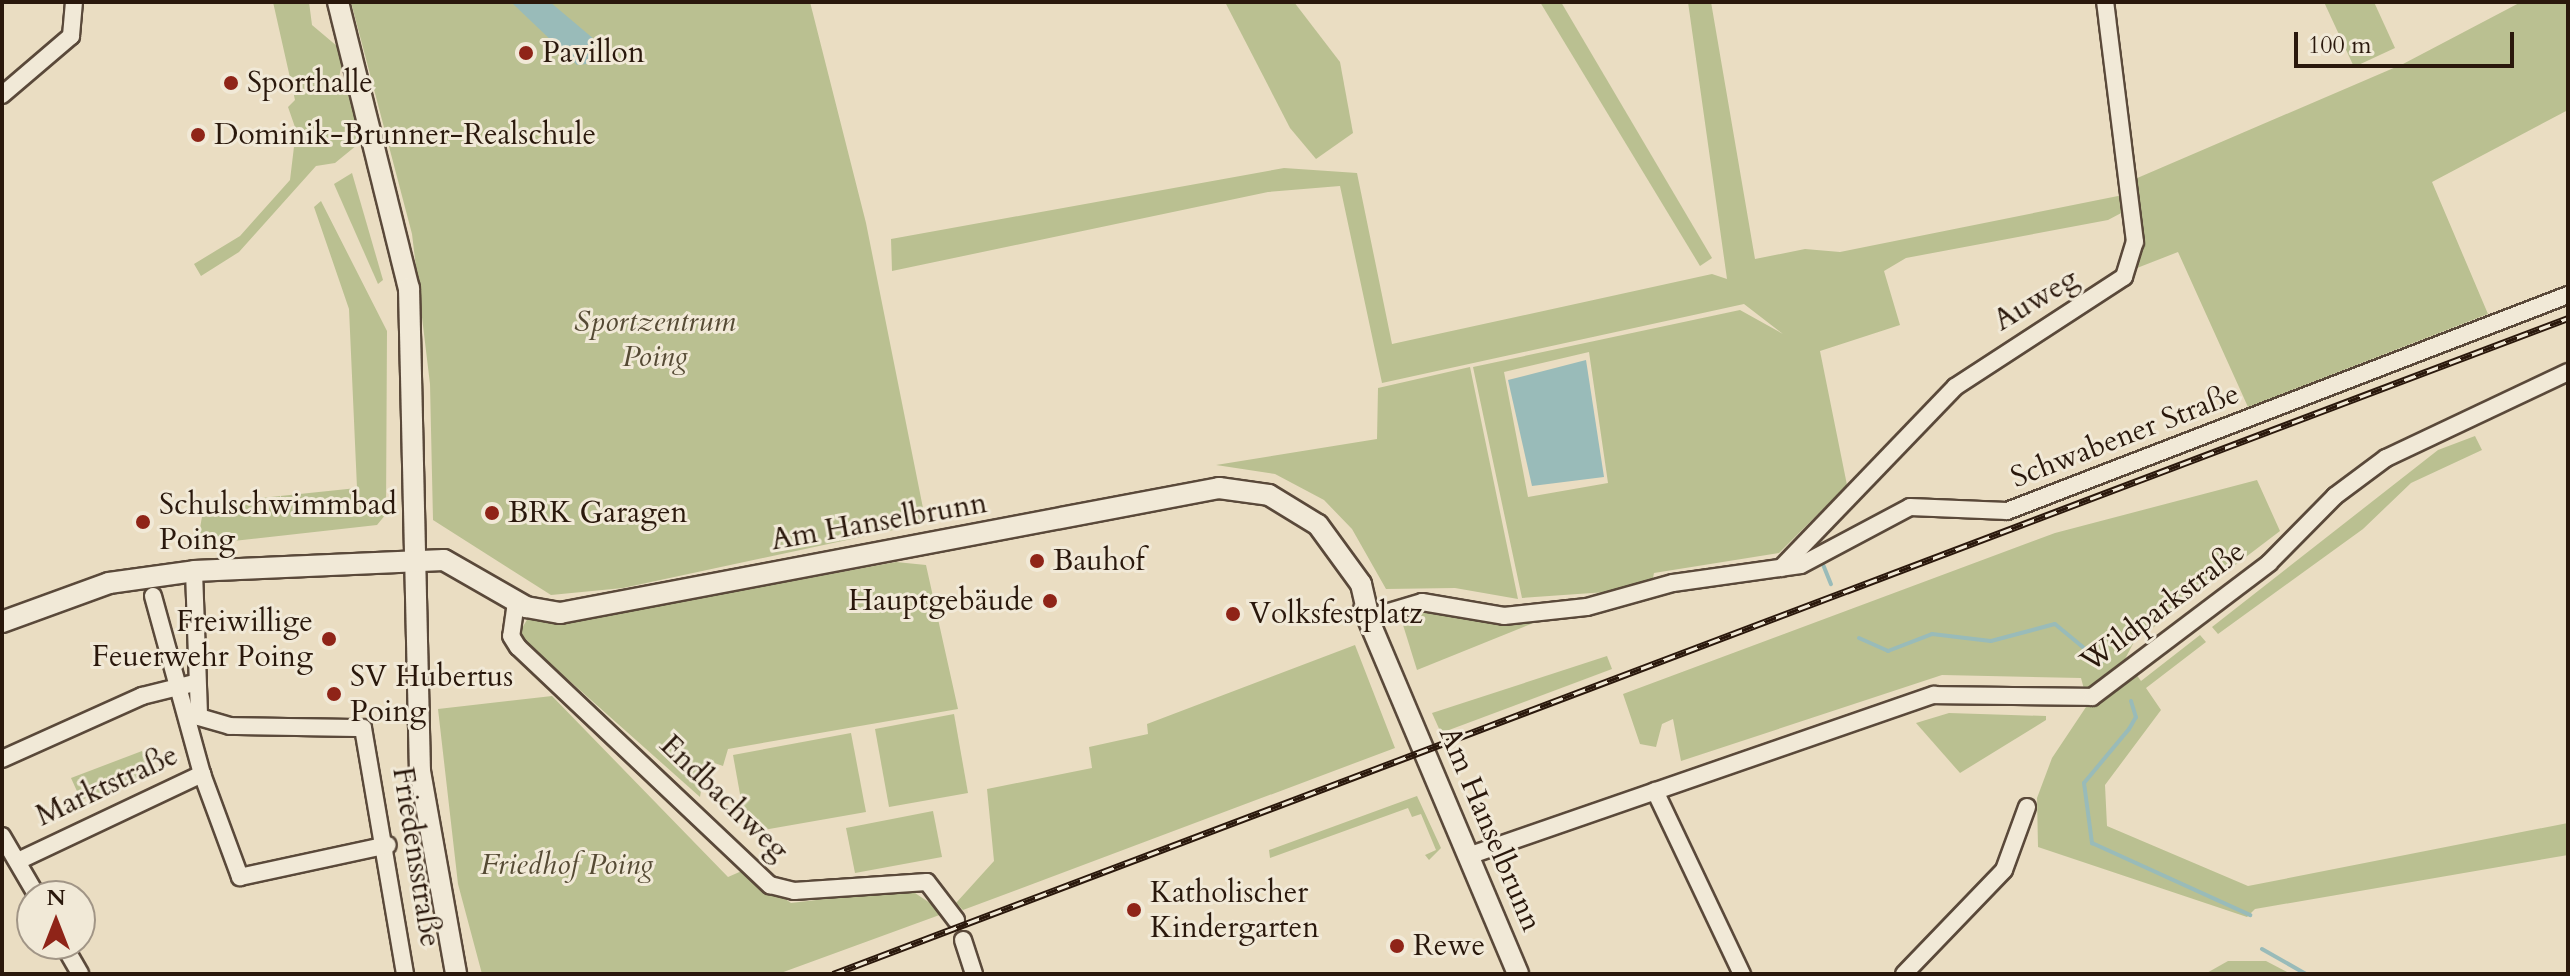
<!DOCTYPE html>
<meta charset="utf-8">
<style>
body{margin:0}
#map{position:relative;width:2570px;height:976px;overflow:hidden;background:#eaddc2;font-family:Cardo,serif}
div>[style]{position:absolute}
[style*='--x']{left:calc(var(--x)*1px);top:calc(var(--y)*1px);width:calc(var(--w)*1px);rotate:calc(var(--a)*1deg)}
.green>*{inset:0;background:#bac091}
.water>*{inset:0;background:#99bbb9}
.stream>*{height:4px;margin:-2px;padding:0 2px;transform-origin:2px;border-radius:2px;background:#99bbb9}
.roads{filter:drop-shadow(2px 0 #5a493a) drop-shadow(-2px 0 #5a493a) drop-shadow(0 2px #5a493a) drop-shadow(0 -2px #5a493a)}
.minor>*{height:16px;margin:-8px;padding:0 8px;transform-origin:8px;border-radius:8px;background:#f1e9d7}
.tertiary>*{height:20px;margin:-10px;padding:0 10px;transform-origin:10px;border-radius:10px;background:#f1e9d7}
.rail>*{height:7px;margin-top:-3.5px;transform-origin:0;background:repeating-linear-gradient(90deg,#f1e9d7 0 12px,#2a180c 0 24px);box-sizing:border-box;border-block:2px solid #2a180c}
.dots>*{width:22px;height:22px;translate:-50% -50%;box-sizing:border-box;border:4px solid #f1e9d7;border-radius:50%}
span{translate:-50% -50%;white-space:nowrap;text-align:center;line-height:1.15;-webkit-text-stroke:6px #f1e9d7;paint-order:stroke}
.poi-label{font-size:30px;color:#2a180c}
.left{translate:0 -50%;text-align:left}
.right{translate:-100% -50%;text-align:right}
.street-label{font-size:30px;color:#2a180c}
.park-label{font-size:30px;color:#554a34;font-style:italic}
.frame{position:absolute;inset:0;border:4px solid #2a180c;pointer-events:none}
.north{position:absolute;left:16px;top:880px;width:80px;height:80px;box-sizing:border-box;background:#f1e9d7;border:2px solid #a19586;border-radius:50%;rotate:0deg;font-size:22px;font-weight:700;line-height:32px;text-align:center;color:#2a180c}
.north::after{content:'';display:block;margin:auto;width:28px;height:36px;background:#8f2418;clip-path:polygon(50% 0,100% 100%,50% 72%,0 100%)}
.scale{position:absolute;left:2294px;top:32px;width:220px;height:36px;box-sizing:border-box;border:4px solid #2a180c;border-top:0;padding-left:10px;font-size:24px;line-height:28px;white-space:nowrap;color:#2a180c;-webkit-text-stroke:6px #f1e9d7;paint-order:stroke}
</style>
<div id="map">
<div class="green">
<div style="clip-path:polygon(273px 2px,309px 2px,312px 25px,344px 52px,337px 88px,356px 99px,368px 136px,335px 163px,316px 166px,239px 252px,201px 276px,194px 264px,240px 236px,290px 180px,296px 130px,288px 107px,295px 100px)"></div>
<div style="clip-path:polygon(351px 2px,810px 2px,866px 223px,926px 523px,623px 588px,551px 595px,433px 520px,430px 384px,412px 234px)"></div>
<div style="clip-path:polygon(1225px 2px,1294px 2px,1340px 62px,1353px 133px,1316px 159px,1290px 128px)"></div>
<div style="clip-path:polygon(1540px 2px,1561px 2px,1712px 258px,1700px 266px)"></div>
<div style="clip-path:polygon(evenodd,1688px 2px,1711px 2px,1755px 259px,1805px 249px,1840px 252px,2123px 195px,2125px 211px,2108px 220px,1906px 258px,1884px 271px,1900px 325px,1820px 351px,1847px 485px,1779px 553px,1654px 573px,1652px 583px,1621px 591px,1522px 598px,1473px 367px,1740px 310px,1783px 334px,1744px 304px,1382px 383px,1340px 186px,1268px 192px,892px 271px,891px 239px,1284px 168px,1357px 173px,1392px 344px,1712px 274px,1727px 279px,1688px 2px,1589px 352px,1608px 483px,1528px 497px,1504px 372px,1589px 352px)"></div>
<div style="clip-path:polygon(2324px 2px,2374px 2px,2395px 48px,2354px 67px)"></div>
<div style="clip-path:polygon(2521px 2px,2568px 2px,2568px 110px,2432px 182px,2488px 314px,2248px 407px,2178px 252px,2137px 268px,2135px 179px,2403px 64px)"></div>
<div style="clip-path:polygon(352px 173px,383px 280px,378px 284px,334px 184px)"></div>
<div style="clip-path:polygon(321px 201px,387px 331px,386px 514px,377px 525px,197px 545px,203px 511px,224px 502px,357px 488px,349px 309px,314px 207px)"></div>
<div style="clip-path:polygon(1470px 367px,1518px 599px,1455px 588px,1386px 589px,1352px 529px,1324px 500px,1275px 474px,1216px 465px,1377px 439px,1378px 388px)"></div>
<div style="clip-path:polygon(2475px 436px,2482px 450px,2411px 483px,2363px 529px,2218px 634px,2212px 627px,2438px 450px)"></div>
<div style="clip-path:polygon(2257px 480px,2280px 531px,2134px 642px,2125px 659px,2141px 681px,2200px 635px,2206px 642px,2146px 688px,2161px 710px,2105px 785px,2107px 826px,2248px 886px,2568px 823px,2568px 855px,2255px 909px,2247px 917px,2038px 847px,2037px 798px,2052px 758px,2088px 704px,2081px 678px,1942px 675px,1681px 761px,1673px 719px,1662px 724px,1656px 747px,1640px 744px,1623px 694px,2055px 533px)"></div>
<div style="clip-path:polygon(896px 562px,926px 565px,958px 709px,728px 749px,723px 766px,706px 760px,700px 797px,518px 635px,528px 618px,634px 610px)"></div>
<div style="clip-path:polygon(1424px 611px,1449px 611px,1543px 619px,1417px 670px,1403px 625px)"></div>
<div style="clip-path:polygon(1355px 645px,1395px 748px,963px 910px,956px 903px,994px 861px,987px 789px,1092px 768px,1089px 747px,1148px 734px,1147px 724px)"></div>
<div style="clip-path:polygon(1607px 656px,1612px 669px,1441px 733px,1432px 713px)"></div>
<div style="clip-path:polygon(552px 696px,728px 877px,744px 870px,791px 903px,909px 889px,945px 913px,778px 974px,482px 974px,458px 884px,438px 709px)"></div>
<div style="clip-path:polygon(1949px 713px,2046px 716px,2046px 720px,1960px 773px,1916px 723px)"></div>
<div style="clip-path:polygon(954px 714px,968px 793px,889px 807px,875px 729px)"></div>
<div style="clip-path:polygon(851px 733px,866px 812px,747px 833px,733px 755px)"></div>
<div style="clip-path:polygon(142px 751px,151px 773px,81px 800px,71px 778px)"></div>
<div style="clip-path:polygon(1417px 796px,1441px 848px,1429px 860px,1425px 855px,1436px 850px,1421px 814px,1412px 817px,1408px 808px,1270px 858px,1269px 850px)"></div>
<div style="clip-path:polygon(933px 811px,942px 857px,855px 873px,846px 828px)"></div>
<div style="clip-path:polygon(2228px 961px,2266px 961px,2291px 974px,2205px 974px)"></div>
</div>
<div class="water">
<div style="clip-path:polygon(511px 2px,550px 2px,601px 45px,605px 62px,577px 65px)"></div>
<div style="clip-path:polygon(1586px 360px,1604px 477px,1532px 486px,1508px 380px)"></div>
</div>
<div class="stream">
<div style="--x:1822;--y:562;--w:24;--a:68"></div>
<div style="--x:1859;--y:638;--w:32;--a:24"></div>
<div style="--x:1888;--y:651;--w:47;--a:-21.1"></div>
<div style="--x:1932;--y:634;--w:59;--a:6.8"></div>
<div style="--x:1991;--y:641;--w:66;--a:-14.9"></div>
<div style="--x:2055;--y:624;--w:60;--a:39.6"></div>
<div style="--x:2131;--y:701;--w:17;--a:73"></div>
<div style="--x:2136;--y:717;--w:14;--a:120"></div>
<div style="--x:2129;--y:729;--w:70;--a:129.8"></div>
<div style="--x:2084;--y:783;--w:61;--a:82.4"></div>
<div style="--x:2092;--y:843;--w:174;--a:24.5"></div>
<div style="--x:2262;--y:949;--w:51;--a:29.6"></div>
</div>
<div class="roads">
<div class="minor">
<div style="--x:2;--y:95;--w:91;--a:-40.5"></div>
<div style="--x:71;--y:36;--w:34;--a:-85"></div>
<div style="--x:1781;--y:568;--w:251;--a:-46.1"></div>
<div style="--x:1955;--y:387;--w:202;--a:-33.1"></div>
<div style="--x:2124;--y:277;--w:37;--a:-73"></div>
<div style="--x:2135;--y:242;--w:242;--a:-97.1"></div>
<div style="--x:194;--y:571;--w:146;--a:88"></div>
<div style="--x:199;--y:717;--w:32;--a:16"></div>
<div style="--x:230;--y:726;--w:133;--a:0.9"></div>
<div style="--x:363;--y:728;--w:250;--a:80.3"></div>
<div style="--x:153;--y:596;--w:185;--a:74.6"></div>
<div style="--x:516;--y:602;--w:34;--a:98"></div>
<div style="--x:511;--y:636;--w:13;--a:58"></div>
<div style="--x:518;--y:647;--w:347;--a:43.4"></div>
<div style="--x:770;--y:885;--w:25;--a:14"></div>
<div style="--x:794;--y:891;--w:133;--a:-3.9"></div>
<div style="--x:927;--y:882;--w:48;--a:52.7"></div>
<div style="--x:1369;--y:618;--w:55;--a:-16.8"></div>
<div style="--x:1422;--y:602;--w:83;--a:9.7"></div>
<div style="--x:1504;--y:616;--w:83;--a:-6.2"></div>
<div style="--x:1587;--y:607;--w:89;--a:-15.6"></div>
<div style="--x:1673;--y:583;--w:129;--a:-8"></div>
<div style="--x:1801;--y:565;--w:123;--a:-28"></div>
<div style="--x:1910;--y:507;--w:97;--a:2.4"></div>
<div style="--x:2007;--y:511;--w:601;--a:-21.06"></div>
<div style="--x:2;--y:759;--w:154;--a:-24.2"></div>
<div style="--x:142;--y:696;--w:54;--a:-14"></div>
<div style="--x:1655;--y:791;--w:203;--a:64.6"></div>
<div style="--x:2;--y:836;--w:69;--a:59.7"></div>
<div style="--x:1471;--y:855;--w:490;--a:-19.1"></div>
<div style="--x:1934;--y:695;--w:158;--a:0.7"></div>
<div style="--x:2092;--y:697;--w:222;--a:-37.1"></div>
<div style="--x:2269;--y:563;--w:94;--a:-45.4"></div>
<div style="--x:2335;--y:496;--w:64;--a:-36.7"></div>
<div style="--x:2386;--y:458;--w:201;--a:-25.3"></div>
<div style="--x:18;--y:861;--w:204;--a:-25.3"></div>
<div style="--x:202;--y:774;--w:110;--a:69.7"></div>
<div style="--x:240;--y:877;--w:151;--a:-12.2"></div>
<div style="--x:963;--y:940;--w:36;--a:72"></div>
<div style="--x:63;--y:944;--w:34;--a:60"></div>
<div style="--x:1904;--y:974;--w:144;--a:-46.1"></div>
<div style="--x:2004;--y:870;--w:67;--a:-69.9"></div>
</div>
<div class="tertiary">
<div style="--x:338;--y:2;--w:295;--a:76.1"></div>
<div style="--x:409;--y:288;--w:483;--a:88.7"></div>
<div style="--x:420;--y:771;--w:206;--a:79.9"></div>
<div style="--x:1364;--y:609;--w:396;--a:67.1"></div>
<div style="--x:2;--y:622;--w:114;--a:-20"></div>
<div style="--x:109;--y:583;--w:86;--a:-8"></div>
<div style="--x:194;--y:571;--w:250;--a:-2.5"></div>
<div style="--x:444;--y:560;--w:95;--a:29.8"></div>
<div style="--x:526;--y:607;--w:35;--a:10"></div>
<div style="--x:560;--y:613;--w:671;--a:-10.74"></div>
<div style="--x:1219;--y:488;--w:50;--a:8"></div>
<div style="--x:1269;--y:495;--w:57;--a:31.5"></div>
<div style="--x:1318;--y:525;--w:73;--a:53.9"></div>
<div style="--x:1361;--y:584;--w:35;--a:77"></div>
</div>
</div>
<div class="rail">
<div style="--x:833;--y:974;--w:1855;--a:-20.71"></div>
</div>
<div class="dots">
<div style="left:526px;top:53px;background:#8f2418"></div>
<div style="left:231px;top:83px;background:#8f2418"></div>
<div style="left:198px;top:135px;background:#8f2418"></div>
<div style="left:492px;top:513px;background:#8f2418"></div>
<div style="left:143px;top:522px;background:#8f2418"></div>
<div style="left:1037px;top:561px;background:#8f2418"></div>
<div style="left:1050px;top:601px;background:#8f2418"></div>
<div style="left:1233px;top:614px;background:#8f2418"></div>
<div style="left:329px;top:639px;background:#8f2418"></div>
<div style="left:334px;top:694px;background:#8f2418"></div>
<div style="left:1134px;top:910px;background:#8f2418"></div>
<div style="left:1397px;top:946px;background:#8f2418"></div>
</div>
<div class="poi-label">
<span class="left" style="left:542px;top:53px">Pavillon</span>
<span class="left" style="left:247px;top:83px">Sporthalle</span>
<span class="left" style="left:214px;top:135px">Dominik-Brunner-Realschule</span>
<span class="left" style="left:159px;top:522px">Schulschwimmbad<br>Poing</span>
<span class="left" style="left:508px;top:513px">BRK Garagen</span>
<span class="left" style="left:1053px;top:561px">Bauhof</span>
<span class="right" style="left:1034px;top:601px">Hauptgebäude</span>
<span class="left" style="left:1249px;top:614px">Volksfestplatz</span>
<span class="right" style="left:313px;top:639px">Freiwillige<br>Feuerwehr Poing</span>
<span class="left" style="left:350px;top:694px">SV Hubertus<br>Poing</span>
<span class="left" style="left:1150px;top:910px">Katholischer<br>Kindergarten</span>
<span class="left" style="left:1413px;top:946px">Rewe</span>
</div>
<div class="street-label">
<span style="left:2036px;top:300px;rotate:-31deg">Auweg</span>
<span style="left:2125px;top:436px;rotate:-21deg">Schwabener Straße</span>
<span style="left:879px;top:522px;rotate:-10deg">Am Hanselbrunn</span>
<span style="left:2163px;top:607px;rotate:-37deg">Wildparkstraße</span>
<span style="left:107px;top:786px;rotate:-25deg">Marktstraße</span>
<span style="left:724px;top:798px;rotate:44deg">Endbachweg</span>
<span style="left:1490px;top:829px;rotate:67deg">Am Hanselbrunn</span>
<span style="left:416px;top:857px;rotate:81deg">Friedensstraße</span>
</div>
<div class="park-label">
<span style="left:655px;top:339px">Sportzentrum<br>Poing</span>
<span style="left:567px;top:865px">Friedhof Poing</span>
</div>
<div class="frame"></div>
<div class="north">N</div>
<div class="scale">100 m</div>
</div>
